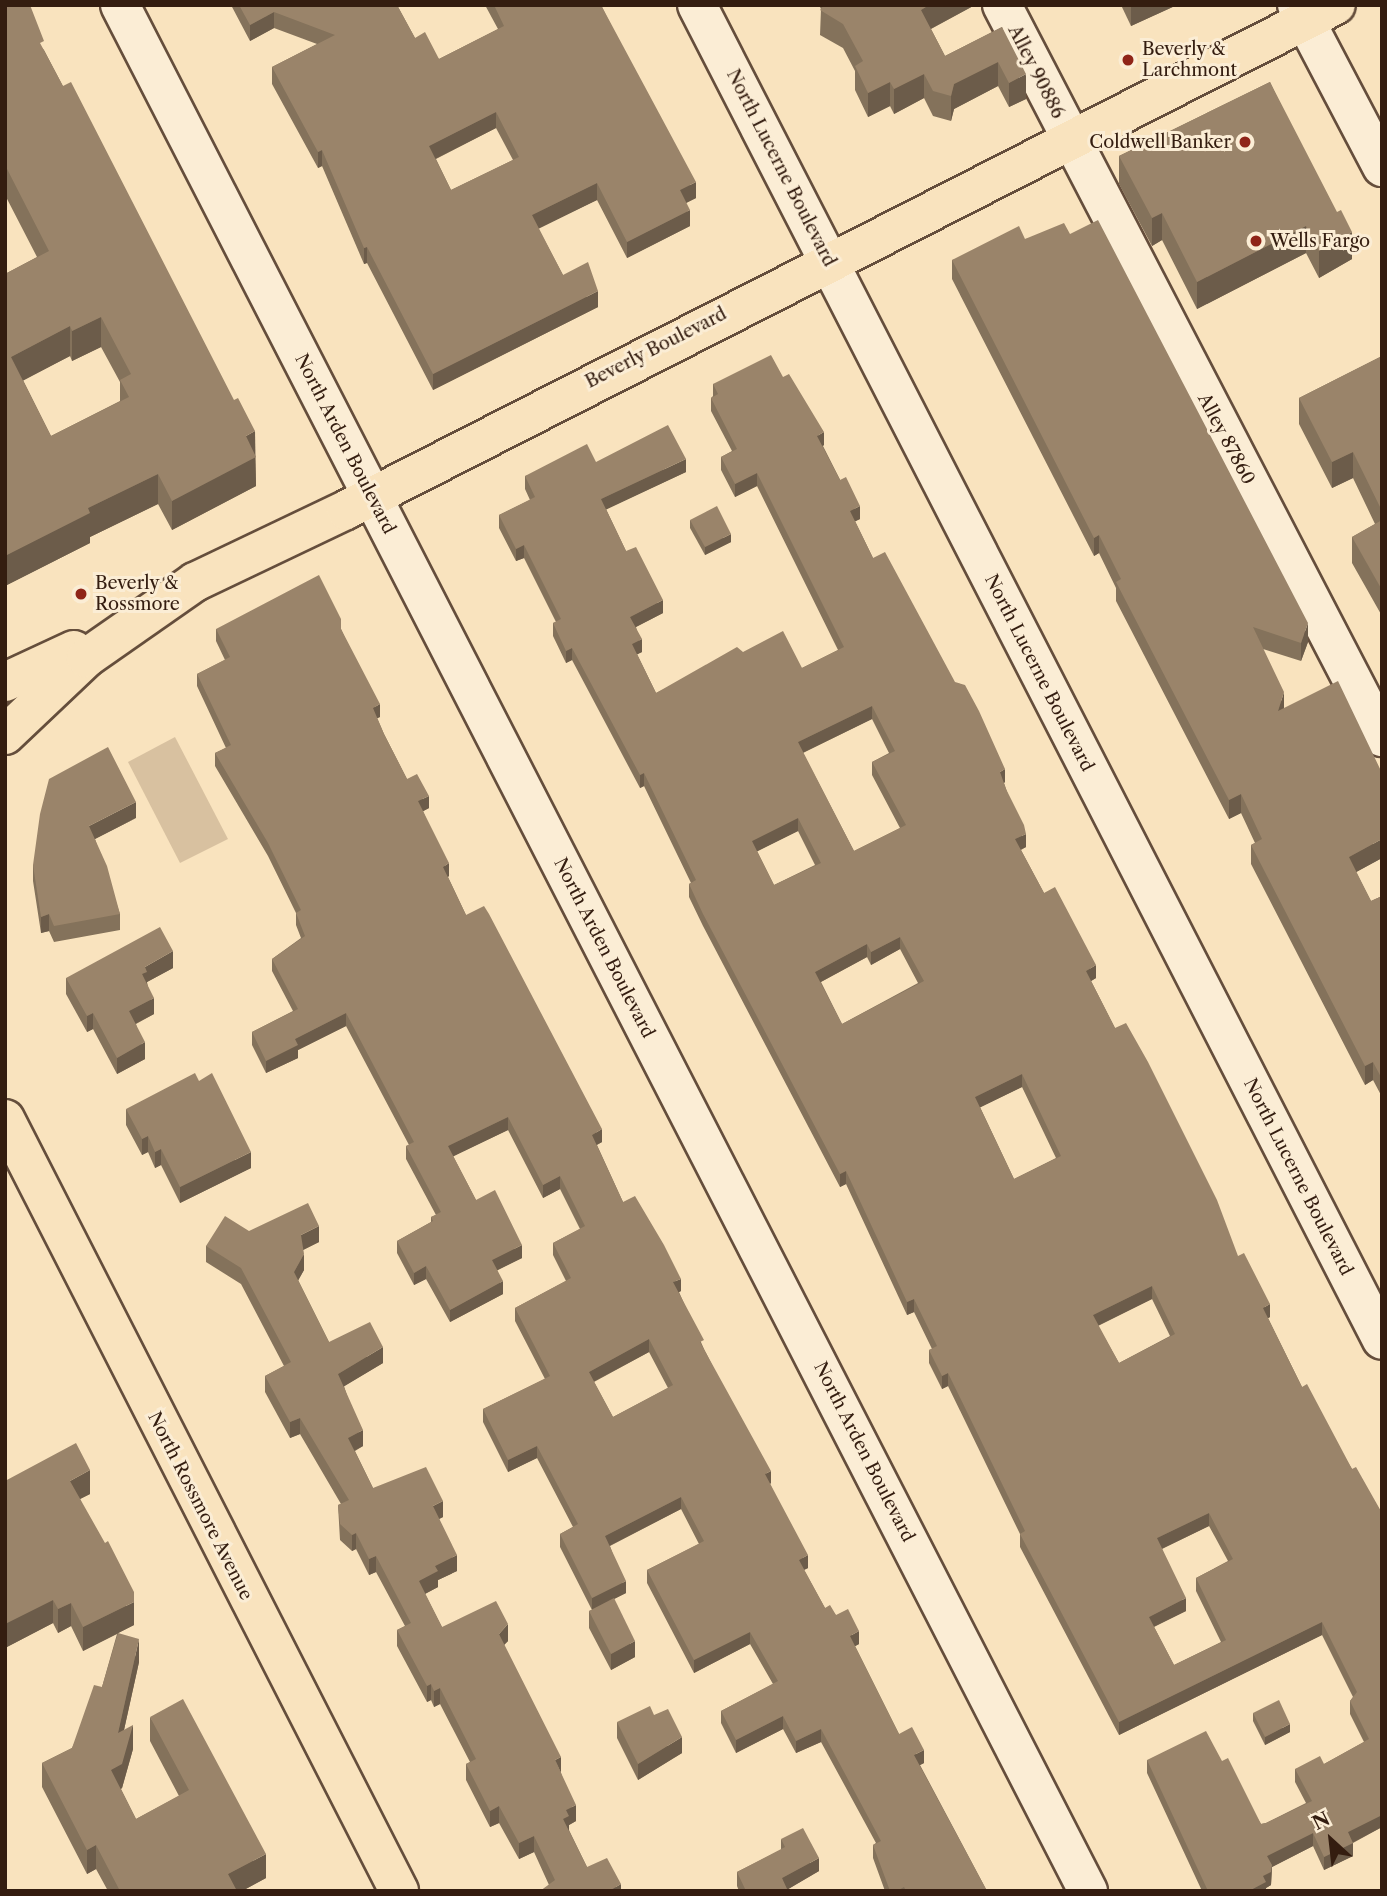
<!DOCTYPE html>
<style>
body{margin:0}
#map{position:relative;width:1387px;height:1896px;overflow:hidden;background:#f9e3be;font-family:"Libre Caslon Text",serif}
div>[style]{position:absolute}
[style*='--x']{left:calc(var(--x)*1px);top:calc(var(--y)*1px);width:calc(var(--w)*1px);rotate:calc(var(--a)*1deg)}
.green>*{inset:0;background:#d8c1a0}
.roads{filter:drop-shadow(2px 0 #654e3c) drop-shadow(-2px 0 #654e3c) drop-shadow(0 2px #654e3c) drop-shadow(0 -2px #654e3c)}
.minor>*{height:38px;margin:-19px;padding:0 19px;transform-origin:19px;border-radius:19px;background:#fbedd5}
.major>*{height:38px;margin:-19px;padding:0 19px;transform-origin:19px;border-radius:19px;background:#f9e3be}
.wall>*{inset:0;background:#84725b}
.shaded-wall>*{inset:0;background:#6c5c4a}
.building>*{inset:0;background:#9a846a}
.dots>*{width:19px;height:19px;translate:-50% -50%;box-sizing:border-box;border:4px solid #fbedd5;border-radius:50%}
span{translate:-50% -50%;white-space:nowrap;text-align:center;line-height:1.15;-webkit-text-stroke:6px #fbedd5;paint-order:stroke}
.poi-label{font-size:18px;color:#341d10}
.left{translate:0 -50%;text-align:left}
.right{translate:-100% -50%;text-align:right}
.street-label{font-size:18px;color:#341d10}
.frame{position:absolute;inset:0;border:7px solid #341d10;pointer-events:none}
.north{position:absolute;left:1296px;top:1805px;width:70px;height:70px;-webkit-text-stroke:5px #fbedd5;paint-order:stroke;rotate:333deg;font-size:19px;font-weight:700;line-height:28px;text-align:center;color:#341d10}
.north::after{content:'';display:block;margin:auto;width:24px;height:32px;background:#341d10;clip-path:polygon(50% 0,100% 100%,50% 72%,0 100%)}
</style>
<div id="map">
<div class="green">
<div style="clip-path:polygon(175px 737px,228px 839px,180px 863px,128px 762px)"></div>
</div>
<div class="roads">
<div class="minor">
<div style="--x:120;--y:5;--w:2120;--a:62.83"></div>
<div style="--x:697;--y:5;--w:1500;--a:62.84"></div>
<div style="--x:1002;--y:5;--w:825;--a:62.57"></div>
<div style="--x:1297;--y:5;--w:183;--a:62.3"></div>
</div>
<div class="major">
<div style="--x:5;--y:682;--w:76;--a:-24.9"></div>
<div style="--x:5;--y:735;--w:112;--a:-43.5"></div>
<div style="--x:86;--y:658;--w:133;--a:-34.9"></div>
<div style="--x:195;--y:582;--w:167;--a:-25.5"></div>
<div style="--x:346;--y:510;--w:1111;--a:-27.03"></div>
<div style="--x:5;--y:1119;--w:867;--a:62.96"></div>
</div>
</div>
<div class="wall">
<div style="clip-path:polygon(evenodd,5px 5px,44px 50px,255px 454px,256px 486px,172px 530px,158px 504px,90px 537px,90px 543px,5px 586px,5px 274px,37px 257px,5px 195px,5px 5px,101px 347px,120px 382px,120px 401px,51px 436px,23px 380px,70px 356px,72px 361px,101px 347px)"></div>
<div style="clip-path:polygon(evenodd,231px 5px,397px 5px,415px 38px,439px 59px,498px 29px,485px 5px,601px 5px,696px 198px,686px 203px,690px 226px,627px 258px,597px 200px,538px 228px,563px 275px,598px 307px,433px 390px,367px 263px,364px 264px,322px 166px,318px 168px,272px 84px,272px 67px,317px 44px,274px 28px,250px 41px,231px 5px,496px 128px,513px 160px,451px 190px,436px 159px,496px 128px)"></div>
<div style="clip-path:polygon(819px 5px,975px 5px,931px 29px,945px 56px,1002px 27px,1026px 99px,1009px 107px,998px 86px,954px 109px,951px 121px,933px 116px,924px 98px,894px 114px,890px 106px,868px 117px,855px 90px,855px 71px,843px 48px,820px 35px,821px 9px)"></div>
<div style="clip-path:polygon(1121px 5px,1177px 5px,1131px 26px)"></div>
<div style="clip-path:polygon(1270px 82px,1352px 259px,1319px 278px,1306px 253px,1197px 309px,1162px 240px,1152px 246px,1119px 184px,1119px 156px)"></div>
<div style="clip-path:polygon(1070px 234px,1308px 642px,1301px 661px,1263px 649px,1284px 708px,1382px 858px,1356px 872px,1371px 901px,1382px 896px,1382px 1097px,1373px 1080px,1365px 1085px,1251px 864px,1251px 845px,1255px 843px,1241px 813px,1229px 819px,1116px 601px,1116px 588px,1099px 553px,1094px 556px,952px 279px,952px 260px,1025px 239px)"></div>
<div style="clip-path:polygon(1382px 356px,1382px 616px,1352px 563px,1352px 537px,1375px 524px,1353px 478px,1332px 488px,1299px 424px,1299px 398px)"></div>
<div style="clip-path:polygon(evenodd,783px 377px,824px 445px,823px 446px,860px 519px,855px 521px,873px 558px,1005px 782px,1004px 783px,1026px 847px,1021px 850px,1044px 893px,1096px 978px,1091px 981px,1115px 1028px,1270px 1317px,1268px 1318px,1302px 1387px,1352px 1469px,1382px 1513px,1382px 1827px,1353px 1843px,1353px 1856px,1324px 1870px,1313px 1846px,1272px 1867px,1271px 1885px,1266px 1888px,1266px 1891px,1202px 1891px,1147px 1773px,1147px 1760px,1222px 1761px,1261px 1824px,1266px 1823px,1306px 1803px,1295px 1782px,1295px 1769px,1324px 1764px,1364px 1742px,1350px 1714px,1350px 1701px,1353px 1697px,1322px 1635px,1119px 1735px,1020px 1547px,1020px 1534px,948px 1386px,942px 1389px,929px 1363px,929px 1350px,932px 1349px,914px 1312px,907px 1315px,846px 1184px,840px 1187px,703px 926px,689px 897px,689px 884px,691px 883px,644px 786px,640px 788px,572px 660px,566px 663px,553px 636px,553px 623px,556px 622px,524px 558px,516px 561px,499px 528px,499px 515px,530px 500px,525px 489px,525px 476px,596px 462px,686px 472px,606px 509px,626px 551px,663px 613px,636px 627px,642px 652px,637px 654px,656px 693px,743px 652px,802px 668px,838px 650px,757px 486px,735px 497px,721px 470px,721px 457px,732px 451px,711px 411px,711px 398px,713px 396px,713px 384px,783px 377px,872px 719px,889px 753px,872px 762px,872px 775px,900px 828px,854px 851px,803px 753px,872px 719px,783px 377px,798px 831px,815px 865px,774px 885px,757px 851px,798px 831px,783px 377px,900px 949px,918px 983px,842px 1024px,821px 982px,867px 957px,871px 965px,900px 949px,783px 377px,1022px 1087px,1056px 1158px,1014px 1179px,980px 1107px,1022px 1087px,783px 377px,1152px 1299px,1170px 1336px,1119px 1363px,1098px 1326px,1152px 1299px,783px 377px,1209px 1526px,1228px 1561px,1196px 1578px,1196px 1591px,1221px 1642px,1174px 1665px,1154px 1627px,1186px 1611px,1162px 1549px,1209px 1526px)"></div>
<div style="clip-path:polygon(690px 520px,731px 542px,705px 555px,690px 528px)"></div>
<div style="clip-path:polygon(evenodd,216px 629px,341px 629px,380px 717px,377px 718px,384px 734px,407px 779px,429px 808px,423px 811px,449px 876px,448px 877px,466px 915px,602px 1142px,597px 1145px,623px 1202px,681px 1291px,679px 1292px,704px 1349px,771px 1483px,770px 1484px,808px 1568px,804px 1570px,825px 1608px,836px 1615px,859px 1644px,855px 1646px,899px 1734px,924px 1763px,920px 1765px,987px 1891px,885px 1891px,873px 1858px,873px 1845px,876px 1843px,821px 1742px,796px 1753px,783px 1729px,736px 1753px,721px 1723px,721px 1711px,773px 1684px,750px 1644px,694px 1673px,647px 1583px,647px 1570px,699px 1544px,681px 1509px,610px 1546px,626px 1593px,614px 1599px,635px 1657px,611px 1670px,589px 1628px,589px 1611px,592px 1610px,560px 1547px,560px 1534px,573px 1527px,537px 1458px,508px 1472px,483px 1422px,483px 1409px,545px 1379px,515px 1321px,515px 1308px,566px 1281px,553px 1255px,553px 1243px,580px 1229px,560px 1189px,543px 1198px,508px 1130px,453px 1156px,476px 1200px,522px 1258px,497px 1270px,503px 1294px,450px 1322px,426px 1279px,414px 1285px,397px 1253px,397px 1241px,431px 1222px,431px 1217px,436px 1215px,406px 1159px,406px 1146px,409px 1145px,346px 1026px,298px 1050px,298px 1058px,266px 1073px,252px 1045px,252px 1032px,293px 1011px,272px 971px,272px 959px,301px 938px,296px 925px,296px 913px,268px 856px,215px 766px,215px 753px,226px 748px,197px 686px,197px 674px,225px 660px,216px 641px,216px 629px,649px 1352px,668px 1388px,613px 1417px,594px 1382px,649px 1352px)"></div>
<div style="clip-path:polygon(136px 818px,95px 839px,120px 914px,120px 930px,54px 942px,49px 931px,41px 933px,33px 881px,33px 865px)"></div>
<div style="clip-path:polygon(173px 968px,147px 982px,154px 1014px,136px 1024px,145px 1059px,117px 1074px,93px 1029px,87px 1032px,66px 994px,66px 978px)"></div>
<div style="clip-path:polygon(126px 1109px,251px 1168px,180px 1203px,161px 1165px,155px 1168px,148px 1152px,142px 1155px,126px 1125px)"></div>
<div style="clip-path:polygon(249px 1231px,319px 1242px,303px 1250px,304px 1270px,298px 1280px,329px 1342px,383px 1363px,344px 1386px,363px 1446px,355px 1451px,373px 1488px,443px 1517px,439px 1519px,457px 1571px,438px 1580px,438px 1587px,425px 1594px,442px 1627px,508px 1641px,504px 1645px,561px 1773px,576px 1821px,569px 1825px,569px 1830px,587px 1867px,621px 1891px,549px 1885px,534px 1852px,519px 1859px,499px 1823px,490px 1827px,466px 1780px,466px 1764px,470px 1762px,440px 1704px,434px 1707px,431px 1700px,427px 1702px,397px 1646px,397px 1630px,405px 1626px,376px 1572px,369px 1575px,356px 1549px,352px 1551px,340px 1540px,338px 1505px,341px 1504px,300px 1434px,290px 1438px,265px 1392px,265px 1376px,284px 1366px,241px 1284px,206px 1262px,206px 1246px)"></div>
<div style="clip-path:polygon(5px 1481px,90px 1494px,80px 1499px,134px 1625px,118px 1633px,139px 1662px,124px 1730px,133px 1749px,122px 1788px,121px 1789px,136px 1819px,179px 1796px,150px 1741px,150px 1717px,266px 1878px,242px 1891px,108px 1891px,96px 1869px,87px 1874px,42px 1787px,42px 1763px,72px 1748px,102px 1687px,117px 1634px,83px 1651px,71px 1626px,58px 1633px,53px 1623px,5px 1648px)"></div>
<div style="clip-path:polygon(1253px 1713px,1290px 1732px,1265px 1745px,1253px 1721px)"></div>
<div style="clip-path:polygon(617px 1722px,682px 1753px,638px 1780px,617px 1738px)"></div>
<div style="clip-path:polygon(781px 1839px,819px 1871px,788px 1889px,788px 1891px,739px 1891px,737px 1886px,737px 1872px,781px 1850px)"></div>
</div>
<div class="shaded-wall">
<div style="clip-path:polygon(929px 5px,975px 5px,921px 34px,921px 10px)"></div>
<div style="clip-path:polygon(1131px 5px,1177px 5px,1131px 26px)"></div>
<div style="clip-path:polygon(274px 12px,274px 28px,250px 41px,250px 25px)"></div>
<div style="clip-path:polygon(998px 62px,998px 86px,954px 109px,951px 121px,951px 96px,954px 84px)"></div>
<div style="clip-path:polygon(924px 74px,924px 98px,894px 114px,894px 89px)"></div>
<div style="clip-path:polygon(1026px 74px,1026px 99px,1009px 107px,1009px 83px)"></div>
<div style="clip-path:polygon(890px 82px,890px 106px,868px 117px,868px 93px)"></div>
<div style="clip-path:polygon(496px 112px,496px 128px,429px 162px,429px 146px)"></div>
<div style="clip-path:polygon(322px 150px,322px 166px,318px 168px,318px 152px)"></div>
<div style="clip-path:polygon(696px 182px,696px 198px,680px 206px,680px 190px)"></div>
<div style="clip-path:polygon(597px 183px,597px 200px,532px 232px,532px 215px)"></div>
<div style="clip-path:polygon(690px 210px,690px 226px,627px 258px,627px 242px)"></div>
<div style="clip-path:polygon(1162px 213px,1162px 240px,1152px 246px,1152px 218px)"></div>
<div style="clip-path:polygon(1306px 226px,1306px 253px,1197px 309px,1197px 282px)"></div>
<div style="clip-path:polygon(1352px 232px,1352px 259px,1319px 278px,1319px 251px)"></div>
<div style="clip-path:polygon(367px 247px,367px 263px,364px 264px,364px 248px)"></div>
<div style="clip-path:polygon(598px 291px,598px 307px,433px 390px,433px 374px)"></div>
<div style="clip-path:polygon(101px 317px,101px 347px,72px 361px,72px 331px)"></div>
<div style="clip-path:polygon(70px 326px,70px 356px,11px 387px,11px 357px)"></div>
<div style="clip-path:polygon(255px 431px,256px 486px,172px 530px,172px 501px,246px 436px)"></div>
<div style="clip-path:polygon(824px 432px,824px 445px,817px 448px,817px 436px)"></div>
<div style="clip-path:polygon(1353px 452px,1353px 478px,1332px 488px,1332px 462px)"></div>
<div style="clip-path:polygon(686px 459px,686px 472px,601px 512px,601px 499px)"></div>
<div style="clip-path:polygon(757px 473px,757px 486px,735px 497px,735px 484px)"></div>
<div style="clip-path:polygon(158px 474px,158px 504px,90px 537px,90px 543px,5px 586px,5px 556px,88px 508px)"></div>
<div style="clip-path:polygon(860px 506px,860px 519px,850px 524px,850px 511px)"></div>
<div style="clip-path:polygon(731px 534px,731px 542px,705px 555px,705px 547px)"></div>
<div style="clip-path:polygon(1099px 535px,1099px 553px,1094px 556px,1094px 538px)"></div>
<div style="clip-path:polygon(524px 545px,524px 558px,516px 561px,516px 549px)"></div>
<div style="clip-path:polygon(663px 600px,663px 613px,630px 630px,630px 617px)"></div>
<div style="clip-path:polygon(1308px 623px,1308px 642px,1301px 661px,1301px 643px)"></div>
<div style="clip-path:polygon(642px 639px,642px 652px,632px 657px,632px 644px)"></div>
<div style="clip-path:polygon(572px 648px,572px 660px,566px 663px,566px 651px)"></div>
<div style="clip-path:polygon(1284px 692px,1284px 711px,1278px 711px)"></div>
<div style="clip-path:polygon(380px 704px,380px 717px,373px 720px,373px 708px)"></div>
<div style="clip-path:polygon(872px 706px,872px 719px,798px 755px,798px 742px)"></div>
<div style="clip-path:polygon(1005px 769px,1005px 782px,1000px 785px,1000px 772px)"></div>
<div style="clip-path:polygon(644px 773px,644px 786px,640px 788px,640px 775px)"></div>
<div style="clip-path:polygon(1241px 794px,1241px 813px,1229px 819px,1229px 800px)"></div>
<div style="clip-path:polygon(429px 796px,429px 808px,418px 814px,418px 801px)"></div>
<div style="clip-path:polygon(136px 802px,136px 818px,89px 842px,89px 826px)"></div>
<div style="clip-path:polygon(798px 818px,798px 831px,752px 854px,752px 841px)"></div>
<div style="clip-path:polygon(1026px 834px,1026px 847px,1015px 852px,1015px 839px)"></div>
<div style="clip-path:polygon(1382px 839px,1382px 858px,1349px 876px,1349px 857px)"></div>
<div style="clip-path:polygon(449px 863px,449px 876px,443px 879px,443px 867px)"></div>
<div style="clip-path:polygon(49px 914px,49px 931px,41px 933px,41px 917px)"></div>
<div style="clip-path:polygon(900px 937px,900px 949px,871px 965px,871px 952px)"></div>
<div style="clip-path:polygon(867px 944px,867px 957px,815px 985px,815px 972px)"></div>
<div style="clip-path:polygon(173px 951px,173px 968px,147px 982px,147px 988px,142px 974px,145px 967px)"></div>
<div style="clip-path:polygon(1096px 965px,1096px 978px,1086px 984px,1086px 971px)"></div>
<div style="clip-path:polygon(154px 998px,154px 1014px,129px 1027px,129px 1011px)"></div>
<div style="clip-path:polygon(93px 1013px,93px 1029px,87px 1032px,87px 1016px)"></div>
<div style="clip-path:polygon(346px 1013px,346px 1026px,298px 1050px,298px 1058px,266px 1073px,266px 1061px,295px 1039px)"></div>
<div style="clip-path:polygon(145px 1042px,145px 1059px,117px 1074px,117px 1058px)"></div>
<div style="clip-path:polygon(1373px 1062px,1373px 1080px,1365px 1085px,1365px 1066px)"></div>
<div style="clip-path:polygon(1022px 1074px,1022px 1087px,975px 1110px,975px 1097px)"></div>
<div style="clip-path:polygon(508px 1117px,508px 1130px,448px 1159px,448px 1146px)"></div>
<div style="clip-path:polygon(602px 1129px,602px 1142px,592px 1147px,592px 1135px)"></div>
<div style="clip-path:polygon(148px 1136px,148px 1152px,142px 1155px,142px 1139px)"></div>
<div style="clip-path:polygon(161px 1149px,161px 1165px,155px 1168px,155px 1152px)"></div>
<div style="clip-path:polygon(251px 1152px,251px 1168px,180px 1203px,180px 1187px)"></div>
<div style="clip-path:polygon(846px 1171px,846px 1184px,840px 1187px,840px 1174px)"></div>
<div style="clip-path:polygon(560px 1176px,560px 1189px,543px 1198px,543px 1185px)"></div>
<div style="clip-path:polygon(319px 1226px,319px 1242px,301px 1251px,301px 1235px)"></div>
<div style="clip-path:polygon(522px 1245px,522px 1258px,492px 1273px,492px 1260px)"></div>
<div style="clip-path:polygon(304px 1254px,304px 1270px,294px 1288px,294px 1272px)"></div>
<div style="clip-path:polygon(426px 1266px,426px 1279px,414px 1285px,414px 1273px)"></div>
<div style="clip-path:polygon(681px 1279px,681px 1291px,673px 1295px,673px 1282px)"></div>
<div style="clip-path:polygon(503px 1281px,503px 1294px,450px 1322px,450px 1310px)"></div>
<div style="clip-path:polygon(1152px 1286px,1152px 1299px,1093px 1328px,1093px 1315px)"></div>
<div style="clip-path:polygon(914px 1299px,914px 1312px,907px 1315px,907px 1302px)"></div>
<div style="clip-path:polygon(1270px 1304px,1270px 1317px,1263px 1321px,1263px 1308px)"></div>
<div style="clip-path:polygon(649px 1339px,649px 1352px,589px 1384px,589px 1372px)"></div>
<div style="clip-path:polygon(383px 1347px,383px 1363px,338px 1390px,338px 1374px)"></div>
<div style="clip-path:polygon(948px 1373px,948px 1386px,942px 1389px,942px 1376px)"></div>
<div style="clip-path:polygon(300px 1418px,300px 1434px,290px 1438px,290px 1422px)"></div>
<div style="clip-path:polygon(363px 1430px,363px 1446px,348px 1454px,348px 1438px)"></div>
<div style="clip-path:polygon(537px 1446px,537px 1458px,508px 1472px,508px 1460px)"></div>
<div style="clip-path:polygon(90px 1470px,90px 1494px,70px 1504px,70px 1481px)"></div>
<div style="clip-path:polygon(771px 1471px,771px 1483px,765px 1487px,765px 1474px)"></div>
<div style="clip-path:polygon(681px 1497px,681px 1509px,605px 1548px,605px 1536px)"></div>
<div style="clip-path:polygon(443px 1501px,443px 1517px,433px 1522px,433px 1506px)"></div>
<div style="clip-path:polygon(1209px 1513px,1209px 1526px,1157px 1551px,1157px 1538px)"></div>
<div style="clip-path:polygon(356px 1533px,356px 1549px,352px 1551px,352px 1535px)"></div>
<div style="clip-path:polygon(457px 1555px,457px 1571px,438px 1580px,438px 1587px,419px 1597px,419px 1581px,435px 1566px)"></div>
<div style="clip-path:polygon(808px 1555px,808px 1568px,799px 1572px,799px 1560px)"></div>
<div style="clip-path:polygon(376px 1556px,376px 1572px,369px 1575px,369px 1559px)"></div>
<div style="clip-path:polygon(626px 1581px,626px 1593px,592px 1610px,592px 1598px)"></div>
<div style="clip-path:polygon(1186px 1598px,1186px 1611px,1149px 1629px,1149px 1617px)"></div>
<div style="clip-path:polygon(53px 1600px,53px 1623px,5px 1648px,5px 1624px)"></div>
<div style="clip-path:polygon(134px 1602px,134px 1625px,83px 1651px,83px 1627px)"></div>
<div style="clip-path:polygon(71px 1603px,71px 1626px,58px 1633px,58px 1609px)"></div>
<div style="clip-path:polygon(1322px 1622px,1322px 1635px,1119px 1735px,1119px 1722px)"></div>
<div style="clip-path:polygon(508px 1624px,508px 1641px,499px 1650px,499px 1634px)"></div>
<div style="clip-path:polygon(859px 1631px,859px 1644px,850px 1649px,850px 1636px)"></div>
<div style="clip-path:polygon(750px 1632px,750px 1644px,694px 1673px,694px 1660px)"></div>
<div style="clip-path:polygon(139px 1639px,139px 1662px,118px 1757px,118px 1733px)"></div>
<div style="clip-path:polygon(635px 1641px,635px 1657px,611px 1670px,611px 1654px)"></div>
<div style="clip-path:polygon(431px 1684px,431px 1700px,427px 1702px,427px 1686px)"></div>
<div style="clip-path:polygon(440px 1688px,440px 1704px,434px 1707px,434px 1691px)"></div>
<div style="clip-path:polygon(783px 1716px,783px 1729px,736px 1753px,736px 1740px)"></div>
<div style="clip-path:polygon(1290px 1724px,1290px 1732px,1265px 1745px,1265px 1737px)"></div>
<div style="clip-path:polygon(133px 1725px,133px 1749px,122px 1788px,111px 1794px,111px 1770px)"></div>
<div style="clip-path:polygon(821px 1729px,821px 1742px,796px 1753px,796px 1741px)"></div>
<div style="clip-path:polygon(682px 1737px,682px 1753px,638px 1780px,638px 1764px)"></div>
<div style="clip-path:polygon(924px 1750px,924px 1763px,914px 1768px,914px 1755px)"></div>
<div style="clip-path:polygon(561px 1757px,561px 1773px,555px 1760px)"></div>
<div style="clip-path:polygon(576px 1805px,576px 1821px,569px 1825px,569px 1832px,563px 1819px,566px 1810px)"></div>
<div style="clip-path:polygon(499px 1806px,499px 1823px,490px 1827px,490px 1811px)"></div>
<div style="clip-path:polygon(1382px 1815px,1382px 1827px,1348px 1845px,1348px 1832px)"></div>
<div style="clip-path:polygon(1313px 1833px,1313px 1846px,1272px 1867px,1271px 1885px,1266px 1888px,1266px 1891px,1249px 1891px,1263px 1876px,1267px 1856px)"></div>
<div style="clip-path:polygon(534px 1836px,534px 1852px,519px 1859px,519px 1843px)"></div>
<div style="clip-path:polygon(1353px 1843px,1353px 1856px,1324px 1870px,1324px 1857px)"></div>
<div style="clip-path:polygon(96px 1845px,96px 1869px,87px 1874px,87px 1850px)"></div>
<div style="clip-path:polygon(266px 1854px,266px 1878px,242px 1891px,228px 1891px,228px 1874px)"></div>
<div style="clip-path:polygon(819px 1858px,819px 1871px,785px 1891px,782px 1878px)"></div>
<div style="clip-path:polygon(621px 1884px,621px 1891px,609px 1891px)"></div>
</div>
<div class="building">
<div style="clip-path:polygon(evenodd,5px 5px,30px 5px,44px 41px,40px 43px,63px 86px,71px 82px,234px 400px,238px 398px,255px 431px,246px 436px,256px 457px,172px 501px,158px 474px,88px 508px,90px 513px,5px 556px,5px 274px,49px 251px,5px 165px,5px 5px,101px 317px,131px 374px,120px 380px,129px 397px,51px 436px,11px 357px,70px 326px,72px 331px,101px 317px)"></div>
<div style="clip-path:polygon(evenodd,239px 5px,397px 5px,415px 38px,425px 32px,439px 59px,504px 26px,494px 5px,601px 5px,696px 182px,680px 190px,690px 210px,627px 242px,597px 183px,532px 215px,563px 275px,588px 262px,598px 291px,433px 374px,367px 247px,364px 248px,322px 150px,318px 152px,272px 67px,335px 35px,274px 12px,250px 25px,239px 5px,496px 112px,519px 157px,451px 190px,429px 146px,496px 112px)"></div>
<div style="clip-path:polygon(824px 5px,929px 5px,921px 10px,945px 56px,1002px 27px,1026px 74px,1009px 83px,998px 62px,954px 84px,951px 96px,933px 91px,924px 74px,894px 89px,890px 82px,868px 93px,855px 66px,863px 61px,843px 24px,820px 10px)"></div>
<div style="clip-path:polygon(1270px 82px,1337px 212px,1341px 210px,1352px 232px,1319px 251px,1306px 226px,1197px 282px,1162px 213px,1152px 218px,1119px 156px)"></div>
<div style="clip-path:polygon(1098px 220px,1308px 623px,1301px 643px,1253px 627px,1284px 692px,1278px 711px,1338px 681px,1382px 773px,1382px 839px,1349px 857px,1371px 901px,1382px 896px,1382px 1079px,1373px 1062px,1365px 1066px,1251px 845px,1262px 839px,1241px 794px,1229px 800px,1116px 582px,1121px 579px,1099px 535px,1094px 538px,952px 260px,1019px 226px,1025px 239px,1064px 223px,1070px 234px)"></div>
<div style="clip-path:polygon(evenodd,771px 355px,783px 377px,789px 374px,824px 432px,817px 436px,840px 480px,846px 477px,860px 506px,850px 511px,873px 558px,885px 552px,955px 682px,965px 685px,979px 711px,1005px 769px,1000px 772px,1006px 789px,1024px 825px,1026px 834px,1015px 839px,1044px 893px,1055px 887px,1096px 965px,1086px 971px,1115px 1028px,1126px 1023px,1148px 1062px,1217px 1200px,1238px 1256px,1244px 1253px,1270px 1304px,1263px 1308px,1302px 1387px,1307px 1384px,1352px 1469px,1356px 1467px,1382px 1513px,1382px 1815px,1348px 1832px,1353px 1843px,1324px 1857px,1313px 1833px,1267px 1856px,1272px 1865px,1271px 1872px,1263px 1876px,1266px 1882px,1249px 1891px,1208px 1891px,1147px 1760px,1206px 1731px,1222px 1761px,1228px 1758px,1261px 1824px,1266px 1823px,1312px 1801px,1295px 1769px,1320px 1756px,1324px 1764px,1369px 1739px,1350px 1701px,1357px 1692px,1322px 1622px,1119px 1722px,1020px 1534px,1025px 1531px,948px 1373px,942px 1376px,929px 1350px,937px 1346px,914px 1299px,907px 1302px,846px 1171px,840px 1174px,703px 914px,689px 884px,696px 880px,644px 773px,640px 775px,572px 648px,566px 651px,553px 623px,561px 619px,524px 545px,516px 549px,499px 515px,535px 497px,525px 476px,587px 444px,596px 462px,668px 425px,686px 459px,601px 499px,626px 551px,636px 547px,663px 600px,630px 617px,642px 639px,632px 644px,656px 693px,737px 647px,743px 652px,783px 631px,802px 668px,844px 647px,757px 473px,735px 484px,721px 457px,737px 449px,711px 398px,718px 394px,713px 384px,771px 355px,872px 706px,895px 751px,872px 762px,906px 825px,854px 851px,798px 742px,872px 706px,771px 355px,798px 818px,821px 863px,774px 885px,752px 841px,798px 818px,771px 355px,900px 937px,924px 981px,842px 1024px,815px 972px,867px 944px,871px 952px,900px 937px,771px 355px,1022px 1074px,1061px 1156px,1014px 1179px,975px 1097px,1022px 1074px,771px 355px,1152px 1286px,1175px 1334px,1119px 1363px,1093px 1315px,1152px 1286px,771px 355px,1209px 1513px,1233px 1559px,1196px 1578px,1226px 1640px,1174px 1665px,1149px 1617px,1186px 1598px,1157px 1538px,1209px 1513px)"></div>
<div style="clip-path:polygon(1382px 356px,1382px 511px,1353px 452px,1332px 462px,1299px 398px)"></div>
<div style="clip-path:polygon(717px 506px,731px 534px,705px 547px,690px 520px)"></div>
<div style="clip-path:polygon(1382px 520px,1382px 590px,1352px 537px)"></div>
<div style="clip-path:polygon(evenodd,319px 575px,341px 619px,341px 629px,380px 704px,373px 708px,384px 734px,407px 779px,417px 774px,429px 796px,418px 801px,449px 863px,443px 867px,466px 915px,484px 906px,489px 914px,602px 1129px,592px 1135px,623px 1202px,635px 1196px,664px 1245px,681px 1279px,673px 1282px,704px 1340px,700px 1342px,771px 1471px,765px 1474px,808px 1555px,799px 1560px,825px 1608px,830px 1605px,836px 1615px,848px 1609px,859px 1631px,850px 1636px,899px 1734px,912px 1727px,924px 1750px,914px 1755px,987px 1891px,906px 1891px,904px 1887px,897px 1891px,890px 1891px,873px 1845px,881px 1841px,821px 1729px,796px 1741px,783px 1716px,736px 1740px,721px 1711px,778px 1681px,750px 1632px,694px 1660px,647px 1570px,704px 1541px,681px 1497px,605px 1536px,626px 1581px,592px 1598px,560px 1534px,578px 1524px,537px 1446px,508px 1460px,483px 1409px,550px 1376px,515px 1308px,571px 1278px,553px 1243px,585px 1226px,560px 1176px,543px 1185px,508px 1117px,448px 1146px,476px 1200px,495px 1190px,522px 1245px,492px 1260px,503px 1281px,450px 1310px,426px 1266px,414px 1273px,397px 1241px,433px 1221px,431px 1217px,441px 1212px,406px 1146px,414px 1142px,346px 1013px,295px 1039px,298px 1045px,266px 1061px,252px 1032px,298px 1009px,272px 959px,305px 936px,296px 913px,301px 910px,268px 843px,215px 753px,231px 745px,197px 674px,230px 657px,216px 629px,319px 575px,649px 1339px,673px 1385px,613px 1417px,589px 1372px,649px 1339px)"></div>
<div style="clip-path:polygon(108px 747px,136px 802px,89px 826px,107px 866px,120px 914px,54px 926px,49px 914px,41px 917px,33px 865px,40px 814px,49px 779px)"></div>
<div style="clip-path:polygon(160px 927px,173px 951px,145px 967px,147px 972px,142px 974px,154px 998px,129px 1011px,145px 1042px,117px 1058px,93px 1013px,87px 1016px,66px 978px)"></div>
<div style="clip-path:polygon(195px 1073px,199px 1081px,212px 1073px,251px 1152px,180px 1187px,161px 1149px,155px 1152px,148px 1136px,142px 1139px,126px 1109px)"></div>
<div style="clip-path:polygon(308px 1203px,319px 1226px,301px 1235px,304px 1254px,294px 1272px,329px 1342px,370px 1322px,383px 1347px,338px 1374px,363px 1430px,348px 1438px,373px 1488px,426px 1467px,443px 1501px,433px 1506px,457px 1555px,435px 1566px,438px 1571px,419px 1581px,442px 1627px,496px 1601px,508px 1624px,499px 1634px,561px 1757px,555px 1760px,576px 1805px,566px 1810px,569px 1816px,563px 1819px,587px 1867px,607px 1858px,621px 1884px,609px 1891px,540px 1891px,555px 1880px,534px 1836px,519px 1843px,499px 1806px,490px 1811px,466px 1764px,476px 1759px,440px 1688px,434px 1691px,431px 1684px,427px 1686px,397px 1630px,411px 1623px,376px 1556px,369px 1559px,356px 1533px,352px 1535px,340px 1524px,338px 1505px,349px 1500px,300px 1418px,290px 1422px,265px 1376px,291px 1362px,241px 1268px,206px 1246px,225px 1216px,249px 1231px)"></div>
<div style="clip-path:polygon(76px 1443px,90px 1470px,70px 1481px,105px 1543px,108px 1541px,134px 1592px,134px 1602px,83px 1627px,71px 1603px,58px 1609px,53px 1600px,5px 1624px,5px 1481px)"></div>
<div style="clip-path:polygon(614px 1598px,635px 1641px,611px 1654px,589px 1611px)"></div>
<div style="clip-path:polygon(118px 1633px,139px 1639px,118px 1733px,133px 1725px,122px 1764px,111px 1770px,136px 1819px,189px 1790px,150px 1717px,183px 1699px,266px 1854px,228px 1874px,237px 1891px,120px 1891px,96px 1845px,87px 1850px,42px 1763px,72px 1748px,94px 1685px,102px 1687px)"></div>
<div style="clip-path:polygon(1279px 1700px,1290px 1724px,1265px 1737px,1253px 1713px)"></div>
<div style="clip-path:polygon(650px 1706px,654px 1715px,668px 1709px,682px 1737px,638px 1764px,617px 1722px)"></div>
<div style="clip-path:polygon(803px 1828px,819px 1858px,782px 1878px,788px 1891px,746px 1891px,737px 1872px,785px 1847px,781px 1839px)"></div>
</div>
<div class="dots">
<div style="left:1128px;top:60px;background:#8f2418"></div>
<div style="left:1245px;top:142px;background:#8f2418"></div>
<div style="left:1256px;top:241px;background:#8f2418"></div>
<div style="left:81px;top:594px;background:#8f2418"></div>
</div>
<div class="poi-label">
<span class="left" style="left:1142px;top:60px">Beverly &amp;<br>Larchmont</span>
<span class="right" style="left:1231px;top:142px">Coldwell Banker</span>
<span class="left" style="left:1270px;top:241px">Wells Fargo</span>
<span class="left" style="left:95px;top:594px">Beverly &amp;<br>Rossmore</span>
</div>
<div class="street-label">
<span style="left:1036px;top:72px;rotate:63deg">Alley 90886</span>
<span style="left:781px;top:168px;rotate:63deg">North Lucerne Boulevard</span>
<span style="left:656px;top:348px;rotate:-27deg">Beverly Boulevard</span>
<span style="left:1226px;top:439px;rotate:62deg">Alley 87860</span>
<span style="left:345px;top:444px;rotate:63deg">North Arden Boulevard</span>
<span style="left:1039px;top:673px;rotate:63deg">North Lucerne Boulevard</span>
<span style="left:604px;top:948px;rotate:63deg">North Arden Boulevard</span>
<span style="left:1298px;top:1177px;rotate:63deg">North Lucerne Boulevard</span>
<span style="left:864px;top:1452px;rotate:63deg">North Arden Boulevard</span>
<span style="left:200px;top:1506px;rotate:63deg">North Rossmore Avenue</span>
</div>
<div class="frame"></div>
<div class="north">N</div>
</div>
